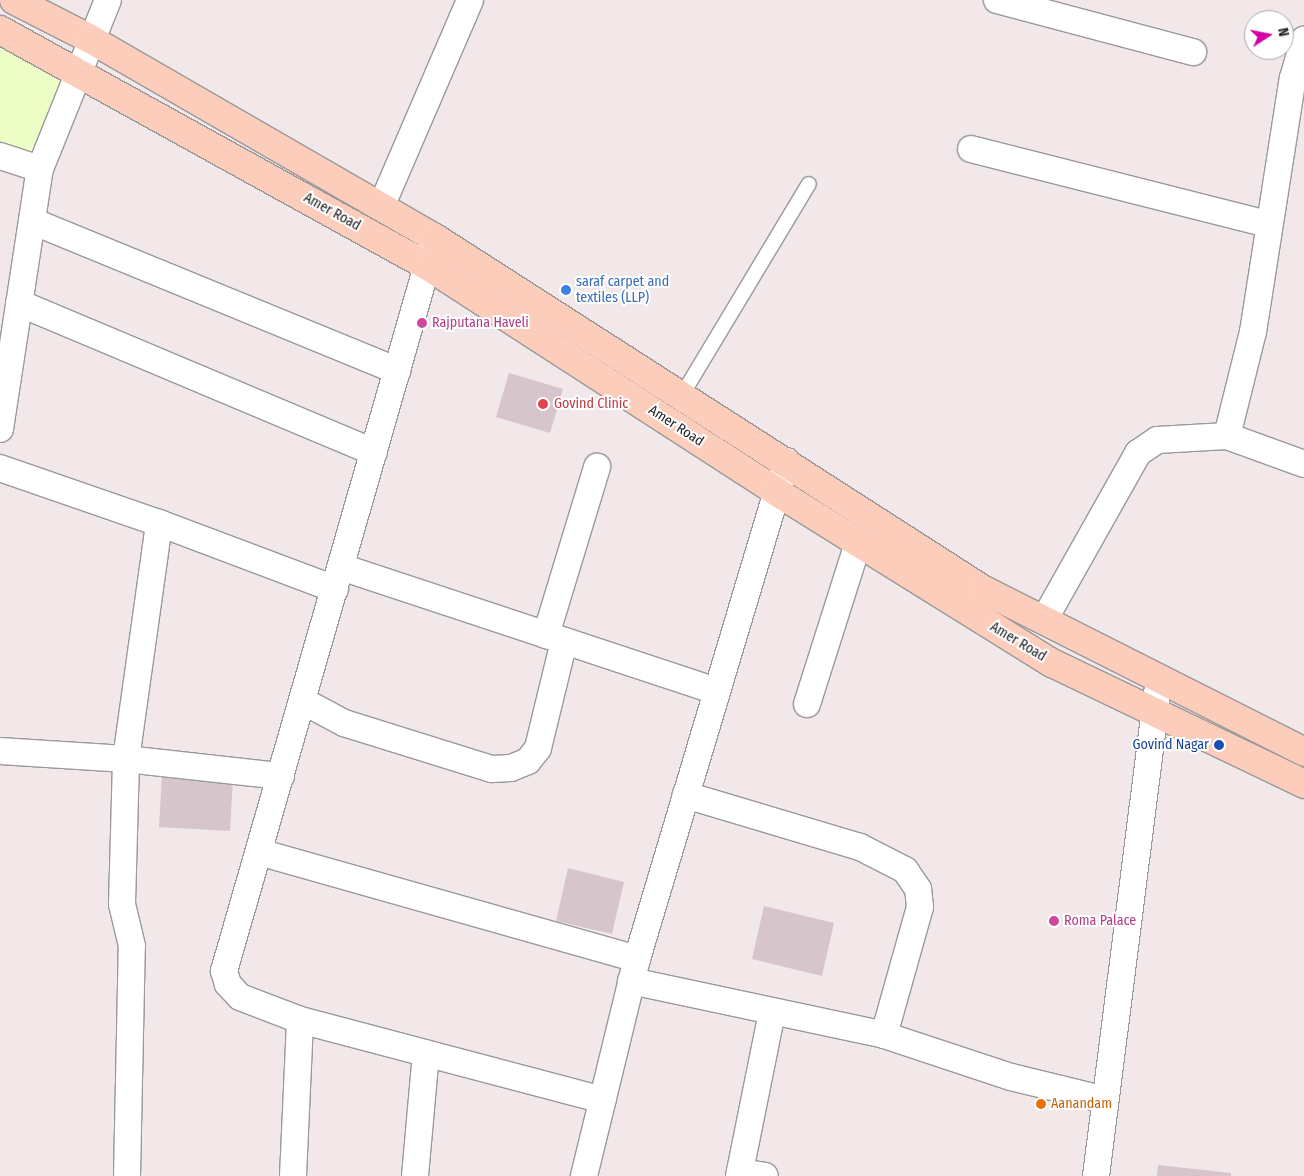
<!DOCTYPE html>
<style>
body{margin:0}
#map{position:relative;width:1304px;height:1176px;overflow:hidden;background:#f2e8e9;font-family:"Fira Sans Condensed",sans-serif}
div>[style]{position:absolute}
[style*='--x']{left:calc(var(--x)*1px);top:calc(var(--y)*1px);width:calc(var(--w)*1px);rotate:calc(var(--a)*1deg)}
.park>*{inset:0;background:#ecfdc5}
.building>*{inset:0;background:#d6c5cb}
.roads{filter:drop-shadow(1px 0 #999) drop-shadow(-1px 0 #999) drop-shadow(0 1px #999) drop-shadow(0 -1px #999)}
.lane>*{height:14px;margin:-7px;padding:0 7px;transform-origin:7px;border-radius:7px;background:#fff}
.street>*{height:26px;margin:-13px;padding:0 13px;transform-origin:13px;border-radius:13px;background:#fff}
.secondary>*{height:28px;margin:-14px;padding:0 14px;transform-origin:14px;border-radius:14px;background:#fdcdbb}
.dots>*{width:14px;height:14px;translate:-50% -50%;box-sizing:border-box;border:2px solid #fff;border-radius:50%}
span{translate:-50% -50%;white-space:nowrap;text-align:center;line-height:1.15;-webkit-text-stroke:4px #fff;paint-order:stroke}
.street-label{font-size:14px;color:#222}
.shop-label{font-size:14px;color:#366cbe}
.left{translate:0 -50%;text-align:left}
.hotel-label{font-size:14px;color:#b23c85}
.health-label{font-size:14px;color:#be3a42}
.transit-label{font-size:14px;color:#164399}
.right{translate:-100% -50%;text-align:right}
.food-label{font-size:14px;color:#c56008}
.north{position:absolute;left:1244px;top:10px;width:50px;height:50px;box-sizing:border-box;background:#fff;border:1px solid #a7a7a7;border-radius:50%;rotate:79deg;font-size:14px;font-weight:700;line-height:20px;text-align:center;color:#222}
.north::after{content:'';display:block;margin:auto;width:18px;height:22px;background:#d400a5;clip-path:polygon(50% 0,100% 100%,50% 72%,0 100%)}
</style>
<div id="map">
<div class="park">
<div style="clip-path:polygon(0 37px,71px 76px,38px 158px,0 147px)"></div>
</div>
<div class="building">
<div style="clip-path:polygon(509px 373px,563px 389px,550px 433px,496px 417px)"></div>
<div style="clip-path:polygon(162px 774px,233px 779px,230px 831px,159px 827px)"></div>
<div style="clip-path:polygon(568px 868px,624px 882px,612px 934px,556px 921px)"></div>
<div style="clip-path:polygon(764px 906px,834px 923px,822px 976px,752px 959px)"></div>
<div style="clip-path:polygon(1158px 1165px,1231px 1173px,1231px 1176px,1157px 1176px)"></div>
</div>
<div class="roads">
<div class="lane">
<div style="--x:682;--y:395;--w:246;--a:-59"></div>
</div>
<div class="street">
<div style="--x:997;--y:0;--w:203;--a:14.9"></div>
<div style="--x:971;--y:149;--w:306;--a:14.2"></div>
<div style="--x:0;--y:156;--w:42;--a:18"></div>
<div style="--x:381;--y:207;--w:225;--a:-66.7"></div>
<div style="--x:32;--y:221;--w:395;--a:22.3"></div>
<div style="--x:19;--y:303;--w:385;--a:22.8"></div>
<div style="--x:0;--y:429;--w:263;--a:-81.3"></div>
<div style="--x:40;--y:169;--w:182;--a:-68.1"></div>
<div style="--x:1227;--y:436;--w:107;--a:-76"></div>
<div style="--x:1253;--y:332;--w:257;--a:-81.1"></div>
<div style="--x:1293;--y:78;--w:40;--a:-74"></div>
<div style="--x:0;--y:468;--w:168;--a:19.1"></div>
<div style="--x:341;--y:567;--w:396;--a:18.3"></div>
<div style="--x:1044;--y:620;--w:192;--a:-60.6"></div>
<div style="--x:1138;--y:453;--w:23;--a:-34"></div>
<div style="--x:1157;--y:440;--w:70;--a:-3.3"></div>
<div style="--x:1227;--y:436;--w:82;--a:20"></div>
<div style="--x:546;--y:635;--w:176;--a:-73.1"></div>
<div style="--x:303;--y:701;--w:47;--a:28.2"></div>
<div style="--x:344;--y:723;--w:155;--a:17.3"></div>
<div style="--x:492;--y:769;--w:19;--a:-3"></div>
<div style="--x:511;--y:768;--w:18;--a:-22"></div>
<div style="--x:528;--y:761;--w:16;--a:-52"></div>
<div style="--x:538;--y:748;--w:110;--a:-76.3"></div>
<div style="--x:807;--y:704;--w:169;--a:-72.4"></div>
<div style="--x:0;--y:751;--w:126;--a:3.6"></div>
<div style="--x:126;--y:759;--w:156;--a:6.3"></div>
<div style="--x:259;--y:852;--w:393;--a:15.8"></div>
<div style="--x:631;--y:981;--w:259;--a:12"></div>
<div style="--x:884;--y:1035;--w:133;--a:-74.3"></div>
<div style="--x:920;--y:907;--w:18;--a:-96"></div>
<div style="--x:918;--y:889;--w:23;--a:-124"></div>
<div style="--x:905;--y:870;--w:51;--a:-152.9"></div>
<div style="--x:860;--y:847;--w:182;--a:-163.4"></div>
<div style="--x:300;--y:1020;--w:313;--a:14.8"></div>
<div style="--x:884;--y:1035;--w:134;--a:18.3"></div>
<div style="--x:1011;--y:1077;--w:97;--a:13.7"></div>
<div style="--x:740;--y:1172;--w:25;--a:9"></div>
<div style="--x:127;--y:1176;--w:230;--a:-88.8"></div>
<div style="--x:132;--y:946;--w:43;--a:-103.4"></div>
<div style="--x:122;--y:904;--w:145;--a:-88.4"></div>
<div style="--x:126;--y:759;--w:238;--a:-82"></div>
<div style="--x:159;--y:523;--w:188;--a:20.6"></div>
<div style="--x:293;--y:1176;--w:156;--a:-87.4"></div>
<div style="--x:300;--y:1020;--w:64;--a:-159"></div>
<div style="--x:240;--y:997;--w:18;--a:-133"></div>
<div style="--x:228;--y:984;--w:14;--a:-107"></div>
<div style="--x:224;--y:971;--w:763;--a:-73.94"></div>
<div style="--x:415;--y:1176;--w:123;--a:-84.9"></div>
<div style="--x:584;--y:1176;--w:223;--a:-76.3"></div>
<div style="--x:637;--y:959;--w:520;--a:-73.34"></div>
<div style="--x:739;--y:1176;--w:167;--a:-78.6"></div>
<div style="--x:1096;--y:1176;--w:502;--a:-82.79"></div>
</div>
<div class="secondary">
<div style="--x:14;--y:0;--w:88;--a:27.1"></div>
<div style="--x:92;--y:40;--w:396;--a:30"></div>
<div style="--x:435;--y:238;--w:650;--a:32.69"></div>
<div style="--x:982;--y:589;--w:361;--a:26.8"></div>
<div style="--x:0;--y:30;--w:489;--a:28.9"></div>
<div style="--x:428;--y:266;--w:416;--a:32.9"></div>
<div style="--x:777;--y:492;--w:324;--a:31.9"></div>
<div style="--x:1052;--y:663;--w:280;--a:25.6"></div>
</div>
</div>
<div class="dots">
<div style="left:566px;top:290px;background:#3f7fe0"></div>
<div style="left:422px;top:323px;background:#d1479c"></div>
<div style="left:543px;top:404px;background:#e0444e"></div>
<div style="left:1219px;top:745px;background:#1a4fb4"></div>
<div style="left:1054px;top:921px;background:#d1479c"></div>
<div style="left:1041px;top:1104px;background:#e8710a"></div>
</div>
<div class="street-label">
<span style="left:332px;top:212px;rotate:29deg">Amer Road</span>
<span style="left:676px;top:426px;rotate:33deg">Amer Road</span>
<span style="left:1018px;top:642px;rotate:31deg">Amer Road</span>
</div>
<div class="shop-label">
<span class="left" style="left:576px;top:290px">saraf carpet and<br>textiles (LLP)</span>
</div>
<div class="hotel-label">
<span class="left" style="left:432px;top:323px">Rajputana Haveli</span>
<span class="left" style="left:1064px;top:921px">Roma Palace</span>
</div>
<div class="health-label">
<span class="left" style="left:554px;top:404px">Govind Clinic</span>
</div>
<div class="transit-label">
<span class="right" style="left:1209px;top:745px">Govind Nagar</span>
</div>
<div class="food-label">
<span class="left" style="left:1051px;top:1104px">Aanandam</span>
</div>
<div class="north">N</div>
</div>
